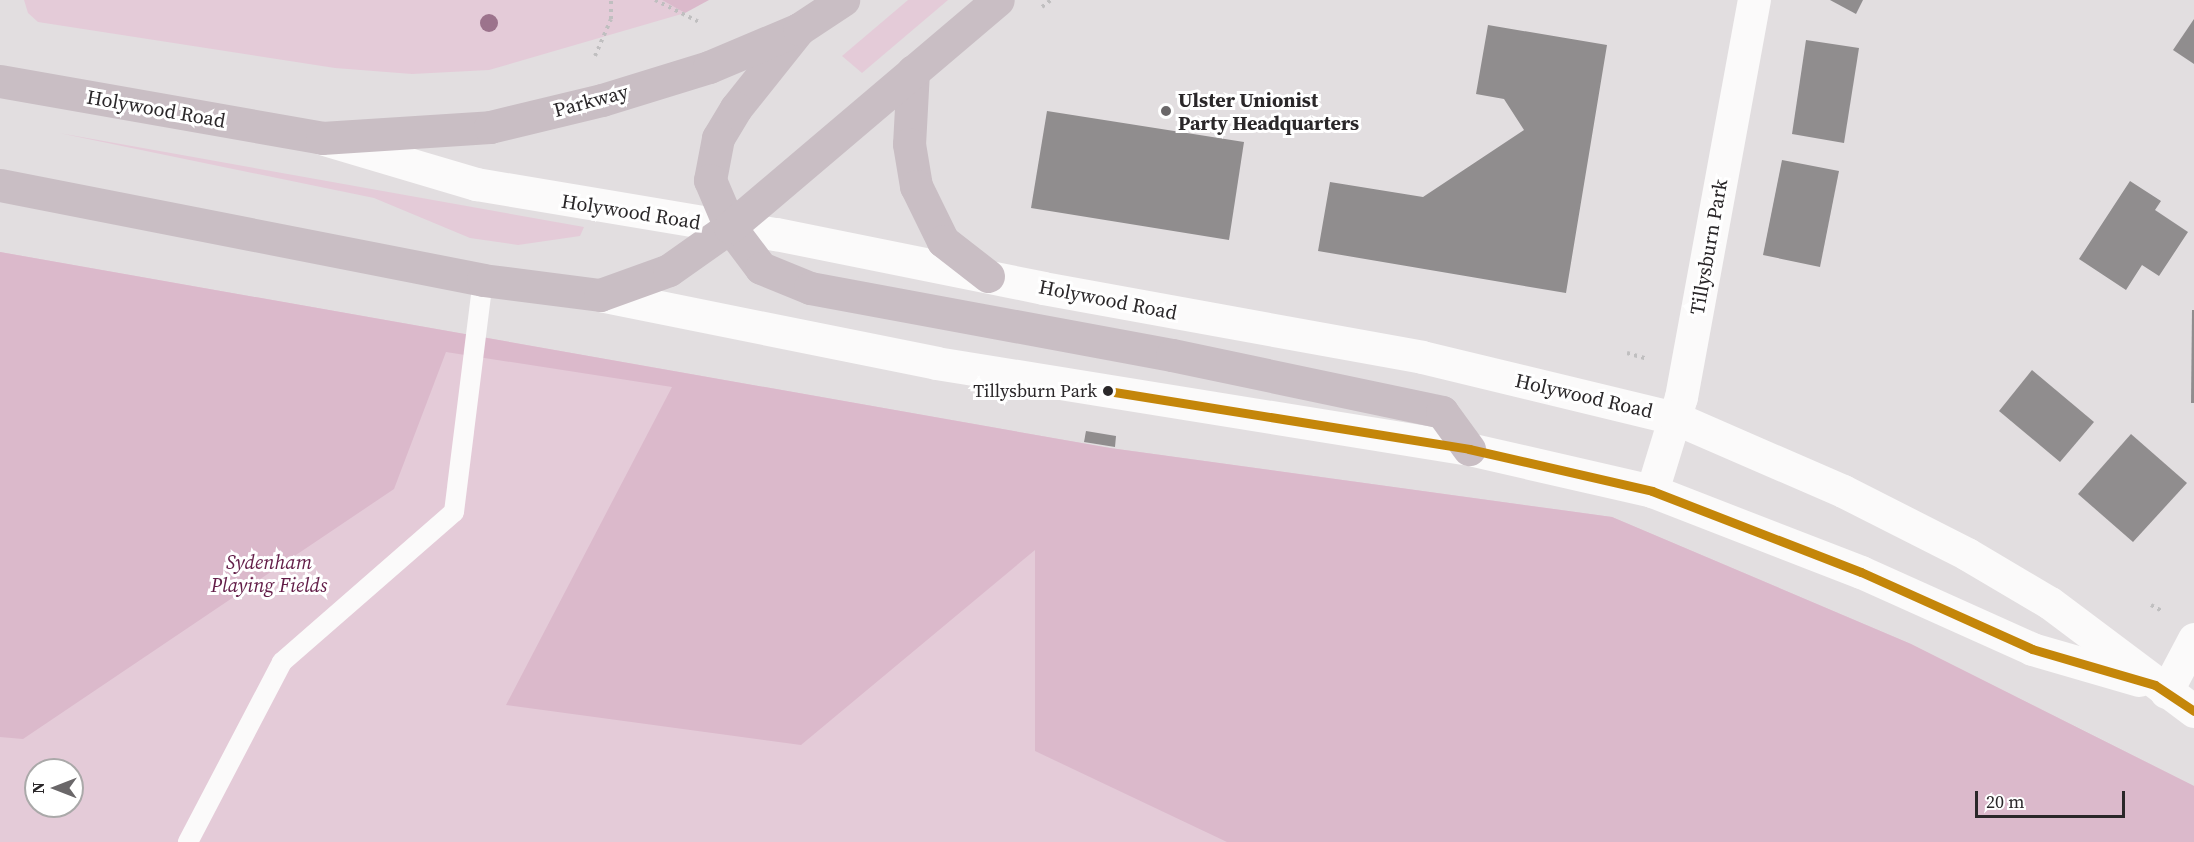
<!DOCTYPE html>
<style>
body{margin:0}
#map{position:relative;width:2194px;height:842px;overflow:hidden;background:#e2dee0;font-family:"Source Serif 4",serif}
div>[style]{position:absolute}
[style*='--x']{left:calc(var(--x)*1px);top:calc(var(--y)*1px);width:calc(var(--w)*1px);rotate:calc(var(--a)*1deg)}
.green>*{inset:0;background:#e4cbd8}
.forest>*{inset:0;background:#dbb9cb}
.building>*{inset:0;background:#908d8e}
.path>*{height:4px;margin-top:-2px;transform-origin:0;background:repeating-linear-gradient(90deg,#c0bfc0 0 3px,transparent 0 7.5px)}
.service>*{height:20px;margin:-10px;padding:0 10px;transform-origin:10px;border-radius:10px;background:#fbfafa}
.minor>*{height:33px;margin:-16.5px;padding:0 16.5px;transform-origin:16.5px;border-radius:16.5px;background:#fbfafa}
.secondary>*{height:33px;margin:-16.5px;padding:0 16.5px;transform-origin:16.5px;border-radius:16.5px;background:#fbfafa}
.trunk>*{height:33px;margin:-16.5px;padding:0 16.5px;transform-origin:16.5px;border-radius:16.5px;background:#c9bec4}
.bus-1>*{height:9px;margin:-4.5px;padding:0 4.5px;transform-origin:4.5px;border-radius:4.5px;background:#c4860a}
.trees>*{width:18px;height:18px;margin:-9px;border-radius:50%;background:#9c738c}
.dots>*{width:16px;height:16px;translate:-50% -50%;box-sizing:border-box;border:3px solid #fff;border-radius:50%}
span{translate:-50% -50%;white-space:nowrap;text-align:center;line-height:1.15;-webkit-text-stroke:6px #fff;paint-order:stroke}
.bus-label{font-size:18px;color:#2a2729}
.right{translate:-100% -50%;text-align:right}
.poi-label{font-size:20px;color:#2a2729;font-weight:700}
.left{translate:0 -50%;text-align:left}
.street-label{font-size:20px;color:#2a2729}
.park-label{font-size:20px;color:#621c47;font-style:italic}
.north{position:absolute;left:24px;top:758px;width:60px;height:60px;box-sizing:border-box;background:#fff;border:2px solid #aaa9a9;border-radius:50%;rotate:270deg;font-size:16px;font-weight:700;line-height:24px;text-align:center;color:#2a2729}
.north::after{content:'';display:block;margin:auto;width:21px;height:27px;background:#6a6769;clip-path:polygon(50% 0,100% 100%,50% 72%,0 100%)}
.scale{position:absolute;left:1975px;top:791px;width:150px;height:27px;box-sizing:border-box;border:3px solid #2a2729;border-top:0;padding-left:8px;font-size:18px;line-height:21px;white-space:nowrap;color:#2a2729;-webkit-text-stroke:4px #fff;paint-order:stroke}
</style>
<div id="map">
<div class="green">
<div style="clip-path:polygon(24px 0,662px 0,685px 13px,489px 70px,412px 74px,335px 68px,38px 22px,28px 13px)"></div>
<div style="clip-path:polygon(908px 0,948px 0,862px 73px,842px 56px)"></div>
<div style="clip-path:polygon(59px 133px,584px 227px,580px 236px,518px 245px,470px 238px,374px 198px)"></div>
<div style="clip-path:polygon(evenodd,0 252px,1110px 448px,1612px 517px,1911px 644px,2194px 786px,2194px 842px,0 842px,0 252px,36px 770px,72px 770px,72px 806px,36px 806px,36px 770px)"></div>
</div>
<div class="forest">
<div style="clip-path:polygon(662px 0,709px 0,685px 13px)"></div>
<div style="clip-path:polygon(0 252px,1110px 448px,1612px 517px,1911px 644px,2194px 786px,2194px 842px,1227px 842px,1035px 751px,1035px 550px,801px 745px,506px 705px,672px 387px,446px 352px,394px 489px,23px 739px,0 737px)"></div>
</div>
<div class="building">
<div style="clip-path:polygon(1830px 0,1863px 0,1856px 14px)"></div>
<div style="clip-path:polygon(2194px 19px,2194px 64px,2173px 50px)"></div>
<div style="clip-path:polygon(1488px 25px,1607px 45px,1566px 293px,1318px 251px,1330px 182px,1423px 197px,1524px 130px,1504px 99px,1476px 94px)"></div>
<div style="clip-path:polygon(1806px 40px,1859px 48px,1844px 143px,1792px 134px)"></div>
<div style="clip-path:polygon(1047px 111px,1244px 142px,1229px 240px,1031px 208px)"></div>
<div style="clip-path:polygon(1782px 160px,1839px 171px,1820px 267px,1763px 255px)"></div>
<div style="clip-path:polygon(2130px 181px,2161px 201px,2155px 210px,2188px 232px,2159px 276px,2142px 265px,2126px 290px,2079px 259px)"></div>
<div style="clip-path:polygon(2192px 310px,2194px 310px,2194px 403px,2191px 403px)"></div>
<div style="clip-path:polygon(2032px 370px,2094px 422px,2060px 462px,1999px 411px)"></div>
<div style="clip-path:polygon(1086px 431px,1116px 436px,1115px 447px,1084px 442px)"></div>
<div style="clip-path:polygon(2131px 434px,2187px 483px,2133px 542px,2078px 494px)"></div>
</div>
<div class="path">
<div style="--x:655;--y:0;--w:51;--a:26.6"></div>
<div style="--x:1042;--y:7;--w:11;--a:-38"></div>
<div style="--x:595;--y:56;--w:40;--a:-66.6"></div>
<div style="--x:611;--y:19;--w:19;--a:-90"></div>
<div style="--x:1627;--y:353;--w:19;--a:16"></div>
<div style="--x:2151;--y:605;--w:13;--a:29"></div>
</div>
<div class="service">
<div style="--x:188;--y:842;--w:203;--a:-62.4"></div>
<div style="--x:282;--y:662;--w:228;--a:-41.1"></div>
<div style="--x:454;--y:512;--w:234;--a:-82.9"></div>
</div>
<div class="minor">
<div style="--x:1652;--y:491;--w:98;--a:-72.9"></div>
<div style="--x:1681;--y:397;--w:404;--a:-79.6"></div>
<div style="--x:2166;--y:692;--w:60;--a:-62.2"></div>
</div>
<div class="secondary">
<div style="--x:324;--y:139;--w:159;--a:16.5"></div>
<div style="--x:476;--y:184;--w:304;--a:9.5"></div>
<div style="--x:776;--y:234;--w:272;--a:11.4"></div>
<div style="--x:1043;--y:288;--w:385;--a:10.3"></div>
<div style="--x:1422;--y:357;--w:260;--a:13.6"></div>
<div style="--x:1675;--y:418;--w:183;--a:23.5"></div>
<div style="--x:1843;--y:491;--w:139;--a:26.9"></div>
<div style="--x:1967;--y:554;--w:96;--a:30.6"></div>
<div style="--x:2050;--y:603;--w:180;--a:36.9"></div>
<div style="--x:600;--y:295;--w:343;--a:11.4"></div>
<div style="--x:936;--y:363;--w:540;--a:9.17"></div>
<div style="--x:1469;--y:449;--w:188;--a:12.9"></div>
<div style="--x:1652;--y:491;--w:224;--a:21.2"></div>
<div style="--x:1861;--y:572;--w:188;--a:24.2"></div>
<div style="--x:2032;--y:649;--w:111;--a:16.2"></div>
</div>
<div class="trunk">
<div style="--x:799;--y:29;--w:101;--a:128.6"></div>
<div style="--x:736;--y:108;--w:35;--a:121"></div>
<div style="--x:718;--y:138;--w:43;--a:100.8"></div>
<div style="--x:710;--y:180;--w:51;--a:66.9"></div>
<div style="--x:730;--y:227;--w:51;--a:52.9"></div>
<div style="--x:761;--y:268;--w:53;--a:22.2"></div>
<div style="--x:810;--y:288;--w:368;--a:10.5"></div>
<div style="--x:1172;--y:355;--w:276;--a:11.9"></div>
<div style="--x:1442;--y:412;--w:46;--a:53.9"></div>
<div style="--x:913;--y:71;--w:73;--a:93.1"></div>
<div style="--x:909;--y:144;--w:43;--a:80.5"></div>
<div style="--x:916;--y:186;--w:61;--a:63.9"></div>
<div style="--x:943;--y:241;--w:57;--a:37.9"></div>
<div style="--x:0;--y:81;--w:327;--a:10"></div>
<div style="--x:322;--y:138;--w:168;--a:-3.7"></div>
<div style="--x:490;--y:127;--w:115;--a:-13.6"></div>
<div style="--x:602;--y:100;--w:112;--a:-17.1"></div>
<div style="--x:709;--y:67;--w:98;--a:-22.9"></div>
<div style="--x:799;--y:29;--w:53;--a:-33.4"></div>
<div style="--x:0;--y:185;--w:492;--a:11.1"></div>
<div style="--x:483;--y:280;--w:118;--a:7.3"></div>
<div style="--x:600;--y:295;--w:73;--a:-19.9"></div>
<div style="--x:669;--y:270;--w:75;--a:-35.2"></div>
<div style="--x:730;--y:227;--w:351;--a:-40.3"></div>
</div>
<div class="bus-1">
<div style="--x:1108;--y:391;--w:366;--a:9.1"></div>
<div style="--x:1469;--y:449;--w:188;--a:12.9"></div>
<div style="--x:1652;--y:491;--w:224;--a:21.2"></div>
<div style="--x:1861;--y:572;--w:188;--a:24.2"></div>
<div style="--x:2032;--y:649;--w:128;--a:16.3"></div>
<div style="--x:2155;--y:685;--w:47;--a:33.7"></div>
</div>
<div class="trees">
<div style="left:489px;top:23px"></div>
</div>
<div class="dots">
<div style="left:1166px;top:111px;background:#6a6769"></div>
<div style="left:1108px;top:391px;background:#2a2729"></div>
</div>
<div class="bus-label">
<span class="right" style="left:1097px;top:391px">Tillysburn Park</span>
</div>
<div class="poi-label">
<span class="left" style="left:1178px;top:112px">Ulster Unionist<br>Party Headquarters</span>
</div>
<div class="street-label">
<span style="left:591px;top:101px;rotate:-15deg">Parkway</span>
<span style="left:156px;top:109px;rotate:10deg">Holywood Road</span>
<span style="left:631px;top:212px;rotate:9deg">Holywood Road</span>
<span style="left:1709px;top:247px;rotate:-80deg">Tillysburn Park</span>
<span style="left:1108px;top:300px;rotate:11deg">Holywood Road</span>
<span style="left:1584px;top:396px;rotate:13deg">Holywood Road</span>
</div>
<div class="park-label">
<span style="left:269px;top:574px">Sydenham<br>Playing Fields</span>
</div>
<div class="north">N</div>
<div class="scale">20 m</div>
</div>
